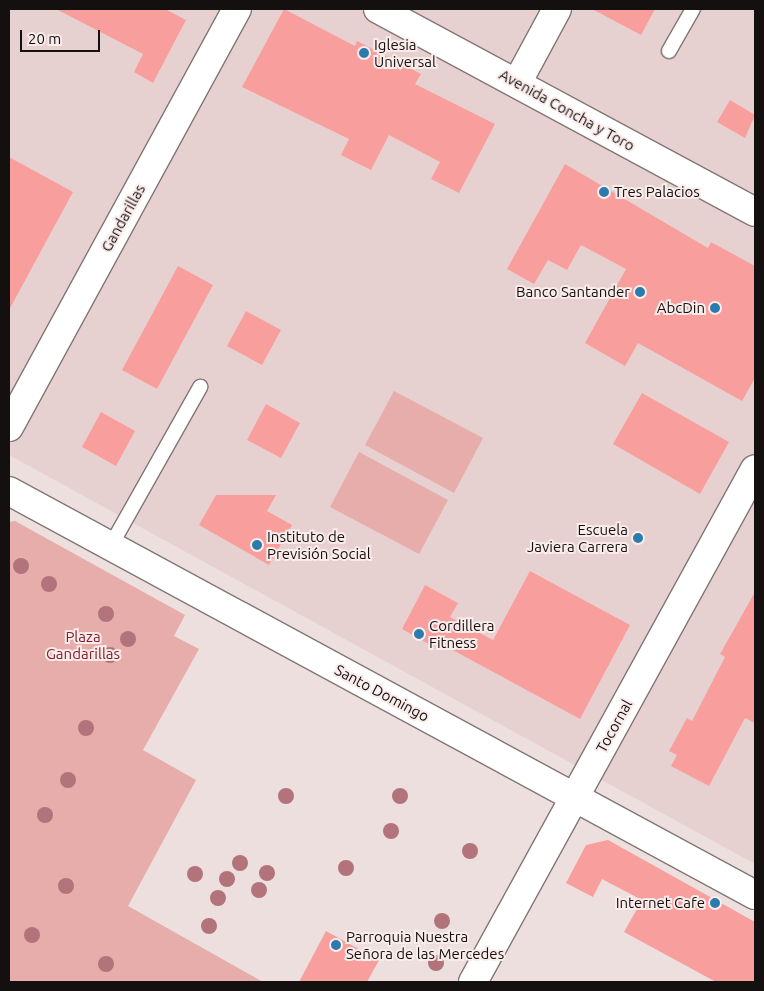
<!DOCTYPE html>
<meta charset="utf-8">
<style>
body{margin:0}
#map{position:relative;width:764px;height:991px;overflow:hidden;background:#ecdfde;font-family:Ubuntu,sans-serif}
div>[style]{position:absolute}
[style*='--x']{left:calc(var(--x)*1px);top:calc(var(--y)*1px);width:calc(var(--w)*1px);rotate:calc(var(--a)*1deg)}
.built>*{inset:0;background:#e7d1d0}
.green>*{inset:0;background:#e6adab}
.building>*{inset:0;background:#f89f9e}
.roads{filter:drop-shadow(1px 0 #827675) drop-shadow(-1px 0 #827675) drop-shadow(0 1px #827675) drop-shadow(0 -1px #827675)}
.lane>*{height:14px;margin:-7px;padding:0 7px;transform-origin:7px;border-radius:7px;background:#fff}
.street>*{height:28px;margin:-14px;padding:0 14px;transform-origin:14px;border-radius:14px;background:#fff}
.secondary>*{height:28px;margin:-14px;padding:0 14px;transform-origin:14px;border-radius:14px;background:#fff}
.primary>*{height:28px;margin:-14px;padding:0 14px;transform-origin:14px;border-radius:14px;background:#fff}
.trees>*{width:16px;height:16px;margin:-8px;border-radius:50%;background:#b2747a}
.dots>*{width:14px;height:14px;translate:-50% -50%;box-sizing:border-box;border:2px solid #faeceb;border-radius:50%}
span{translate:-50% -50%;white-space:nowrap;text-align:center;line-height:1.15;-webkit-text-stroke:4px #faeceb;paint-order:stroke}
.poi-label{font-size:15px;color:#141010}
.left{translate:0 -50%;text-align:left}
.right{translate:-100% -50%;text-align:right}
.street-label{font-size:15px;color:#141010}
.park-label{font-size:15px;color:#831d28}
.frame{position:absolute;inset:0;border:10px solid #141010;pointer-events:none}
.scale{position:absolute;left:20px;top:30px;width:80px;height:22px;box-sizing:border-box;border:2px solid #141010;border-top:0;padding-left:6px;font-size:15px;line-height:18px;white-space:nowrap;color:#141010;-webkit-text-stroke:4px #faeceb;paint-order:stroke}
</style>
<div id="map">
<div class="built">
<div style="clip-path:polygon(9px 9px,755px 9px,755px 864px,9px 455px)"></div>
</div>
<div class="green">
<div style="clip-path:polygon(394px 391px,483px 438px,454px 493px,365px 445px)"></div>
<div style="clip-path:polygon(359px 452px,448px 500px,419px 554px,330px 507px)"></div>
<div style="clip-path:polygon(15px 521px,185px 615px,174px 636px,199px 649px,143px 750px,196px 780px,128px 906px,263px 982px,9px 982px,9px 522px)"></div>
</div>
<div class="building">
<div style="clip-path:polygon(56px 9px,165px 9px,186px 20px,153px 83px,134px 72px,143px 54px)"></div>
<div style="clip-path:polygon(284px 9px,355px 46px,357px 41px,421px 74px,415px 84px,495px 124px,459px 193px,431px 179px,440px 162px,389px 135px,371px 170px,341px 155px,349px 139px,242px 87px)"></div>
<div style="clip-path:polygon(592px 9px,655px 9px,641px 35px)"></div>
<div style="clip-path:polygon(730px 100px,755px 115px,745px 138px,717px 122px)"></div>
<div style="clip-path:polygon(9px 157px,73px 192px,9px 310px)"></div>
<div style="clip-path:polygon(565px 164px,708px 248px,711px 242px,755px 266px,755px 378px,742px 401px,638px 343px,625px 366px,585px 343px,626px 269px,581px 245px,567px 270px,548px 260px,534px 284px,507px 269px)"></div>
<div style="clip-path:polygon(178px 266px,213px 285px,157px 389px,122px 370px)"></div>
<div style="clip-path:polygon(246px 311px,281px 330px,262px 365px,227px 346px)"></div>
<div style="clip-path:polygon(642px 393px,729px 442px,700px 494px,613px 444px)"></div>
<div style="clip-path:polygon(266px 404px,300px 423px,281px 458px,247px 440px)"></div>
<div style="clip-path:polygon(101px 412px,135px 431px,116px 466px,82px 447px)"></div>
<div style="clip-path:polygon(216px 495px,276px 495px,267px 511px,292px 525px,269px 565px,199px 525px)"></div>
<div style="clip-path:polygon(530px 571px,630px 625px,580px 719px,436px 641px,434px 647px,402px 629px,425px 585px,458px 603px,450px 617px,493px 640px)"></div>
<div style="clip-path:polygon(755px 592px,755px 723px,745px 718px,709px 786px,671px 766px,677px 755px,669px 751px,687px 718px,692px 721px,725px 657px,720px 654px)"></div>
<div style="clip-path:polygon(608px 840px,755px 922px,755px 982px,716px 982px,624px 932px,642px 900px,602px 879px,593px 897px,566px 883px,586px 845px)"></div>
<div style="clip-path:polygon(326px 931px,379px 960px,367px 982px,299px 982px)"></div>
</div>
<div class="roads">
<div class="lane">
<div style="--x:669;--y:51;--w:48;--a:-60.3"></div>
<div style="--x:110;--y:547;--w:184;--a:-60.6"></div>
</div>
<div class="street">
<div style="--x:517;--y:83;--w:84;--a:-61.6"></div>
</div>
<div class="secondary">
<div style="--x:9;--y:427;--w:476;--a:-61.4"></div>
<div style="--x:9;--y:491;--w:848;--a:28.44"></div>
<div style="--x:473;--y:982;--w:585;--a:-61.2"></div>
</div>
<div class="primary">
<div style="--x:378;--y:9;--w:428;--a:28.3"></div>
</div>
</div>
<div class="trees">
<div style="left:21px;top:566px"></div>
<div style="left:49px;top:584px"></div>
<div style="left:106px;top:614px"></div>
<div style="left:128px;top:639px"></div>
<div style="left:110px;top:655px"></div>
<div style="left:86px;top:728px"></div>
<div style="left:68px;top:780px"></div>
<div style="left:286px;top:796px"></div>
<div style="left:400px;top:796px"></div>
<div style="left:45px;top:815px"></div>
<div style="left:391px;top:831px"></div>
<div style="left:470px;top:851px"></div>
<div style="left:240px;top:863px"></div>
<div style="left:346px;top:868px"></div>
<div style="left:267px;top:873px"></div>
<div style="left:195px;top:874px"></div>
<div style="left:227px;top:879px"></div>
<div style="left:66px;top:886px"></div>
<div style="left:259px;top:890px"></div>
<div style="left:218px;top:898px"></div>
<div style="left:442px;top:921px"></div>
<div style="left:209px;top:926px"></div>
<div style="left:32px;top:935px"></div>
<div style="left:436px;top:963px"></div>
<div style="left:106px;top:964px"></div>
</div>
<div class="dots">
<div style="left:364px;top:53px;background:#2b7bac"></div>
<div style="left:604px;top:192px;background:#2b7bac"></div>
<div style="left:640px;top:292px;background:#2b7bac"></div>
<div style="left:715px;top:308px;background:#2b7bac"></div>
<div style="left:638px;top:538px;background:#2b7bac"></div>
<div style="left:257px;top:545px;background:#2b7bac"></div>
<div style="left:419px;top:634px;background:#2b7bac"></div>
<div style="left:715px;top:903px;background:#2b7bac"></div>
<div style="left:336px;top:945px;background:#2b7bac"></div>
</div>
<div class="poi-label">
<span class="left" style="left:374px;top:53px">Iglesia<br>Universal</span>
<span class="left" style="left:614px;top:192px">Tres Palacios</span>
<span class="right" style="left:630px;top:292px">Banco Santander</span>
<span class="right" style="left:705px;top:308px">AbcDin</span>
<span class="right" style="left:628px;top:538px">Escuela<br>Javiera Carrera</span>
<span class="left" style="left:267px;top:545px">Instituto de<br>Previsión Social</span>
<span class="left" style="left:429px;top:634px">Cordillera<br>Fitness</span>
<span class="right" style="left:705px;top:903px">Internet Cafe</span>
<span class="left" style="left:346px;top:945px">Parroquia Nuestra<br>Señora de las Mercedes</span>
</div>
<div class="street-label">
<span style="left:567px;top:110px;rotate:29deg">Avenida Concha y Toro</span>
<span style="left:123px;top:218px;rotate:-61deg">Gandarillas</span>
<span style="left:382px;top:693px;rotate:28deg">Santo Domingo</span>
<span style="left:614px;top:726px;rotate:-61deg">Tocornal</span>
</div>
<div class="park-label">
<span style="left:83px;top:645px">Plaza<br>Gandarillas</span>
</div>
<div class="frame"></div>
<div class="scale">20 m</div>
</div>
